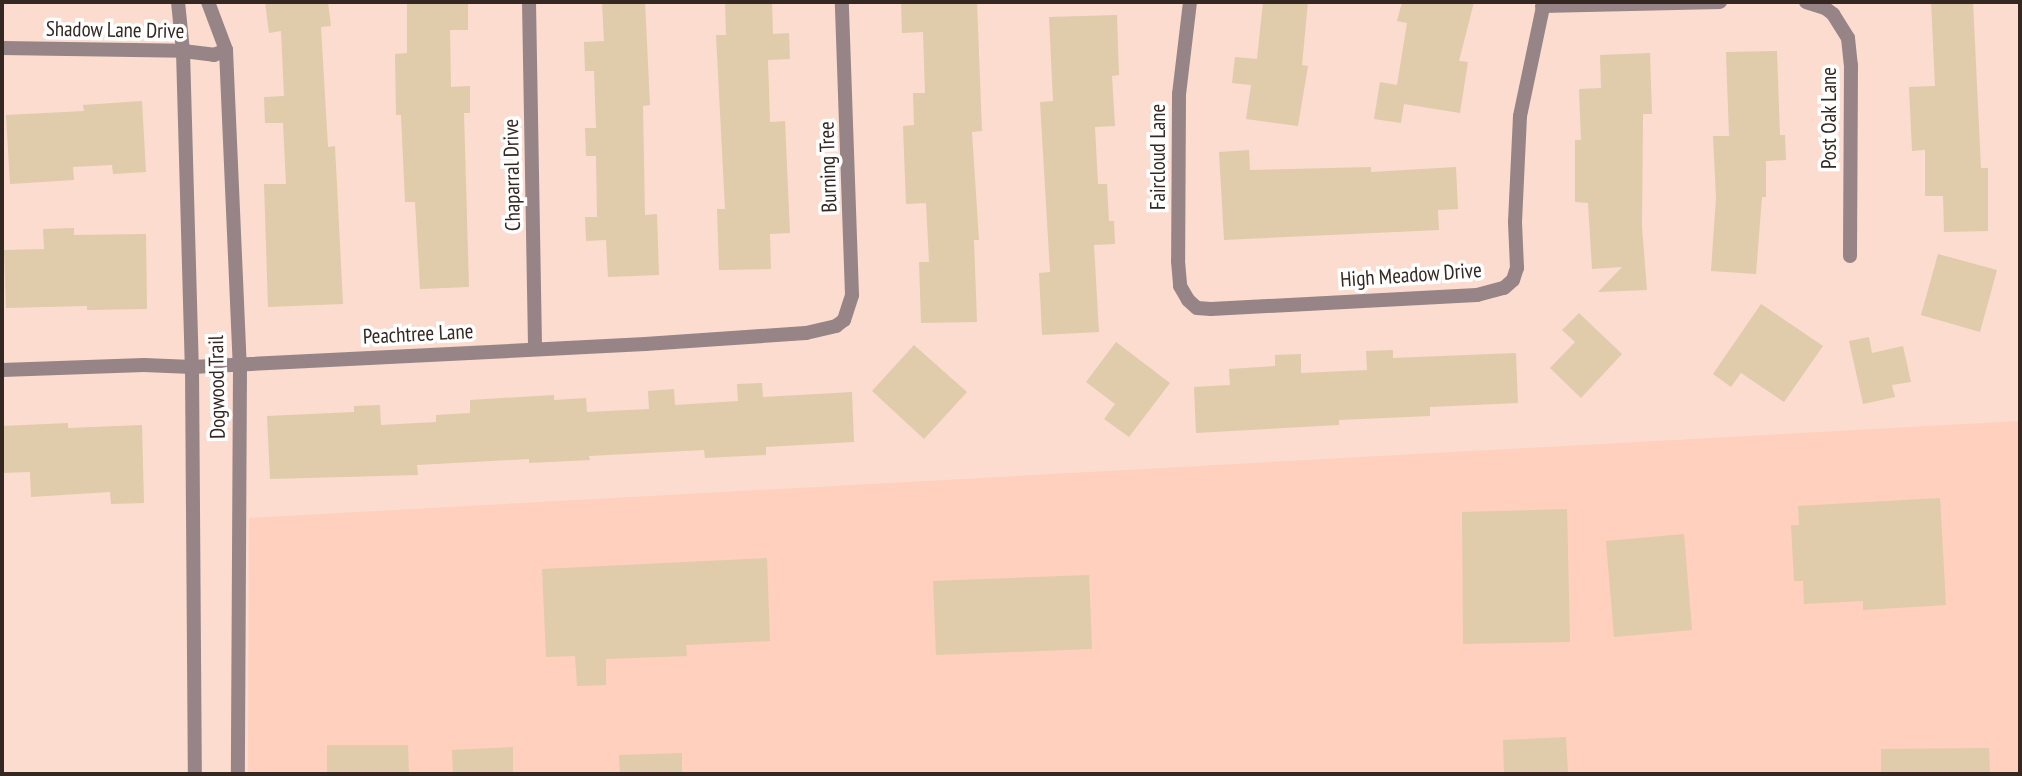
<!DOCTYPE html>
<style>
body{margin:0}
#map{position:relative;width:2022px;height:776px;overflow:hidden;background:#fbdccf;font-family:"PT Sans Narrow",sans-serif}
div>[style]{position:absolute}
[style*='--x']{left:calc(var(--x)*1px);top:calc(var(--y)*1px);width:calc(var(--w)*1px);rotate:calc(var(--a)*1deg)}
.built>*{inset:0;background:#fed0bd}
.building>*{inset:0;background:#e0cbab}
.street>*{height:14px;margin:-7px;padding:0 7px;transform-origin:7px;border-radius:7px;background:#968487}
span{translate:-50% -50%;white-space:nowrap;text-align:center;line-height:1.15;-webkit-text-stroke:7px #fff;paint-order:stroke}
.street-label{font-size:21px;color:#352721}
.frame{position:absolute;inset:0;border:4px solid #352721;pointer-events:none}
</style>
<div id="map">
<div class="built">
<div style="clip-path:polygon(2020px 421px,2020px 774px,248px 774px,249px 518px)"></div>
</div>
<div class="building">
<div style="clip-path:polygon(265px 2px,328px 2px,331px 26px,321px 27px,328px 147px,335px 146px,343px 304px,268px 307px,264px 184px,286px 184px,283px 123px,265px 123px,264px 97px,284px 96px,281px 31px,269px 33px)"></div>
<div style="clip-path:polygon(407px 2px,468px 2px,468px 30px,450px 30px,451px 87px,470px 86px,470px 113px,464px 113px,469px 287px,420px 289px,415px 202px,405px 202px,401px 115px,396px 115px,395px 54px,407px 53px)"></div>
<div style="clip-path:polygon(602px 2px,645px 2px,650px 105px,643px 106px,645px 215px,657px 214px,659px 275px,608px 277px,606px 240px,586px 241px,585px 217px,597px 217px,596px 156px,586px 156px,585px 128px,596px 128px,594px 71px,585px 71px,584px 42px,604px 41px)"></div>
<div style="clip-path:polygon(725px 2px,772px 2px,773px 34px,789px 33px,790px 59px,768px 60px,770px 122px,785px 121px,790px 233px,770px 234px,771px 269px,719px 270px,717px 209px,725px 209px,716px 35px,726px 35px)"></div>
<div style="clip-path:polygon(977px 2px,982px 131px,972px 132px,979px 240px,974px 240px,977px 322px,921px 323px,919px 262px,929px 262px,926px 203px,906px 204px,903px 126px,914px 125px,913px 93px,925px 93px,923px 32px,902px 33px,901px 4px)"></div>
<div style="clip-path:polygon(1263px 2px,1308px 2px,1302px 65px,1308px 66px,1298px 126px,1246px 119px,1251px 85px,1232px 83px,1235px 57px,1257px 59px)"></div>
<div style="clip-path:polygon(1402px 2px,1474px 2px,1459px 61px,1468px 62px,1460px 113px,1404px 104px,1401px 123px,1374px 119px,1380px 82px,1397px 85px,1407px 23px,1397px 21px)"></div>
<div style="clip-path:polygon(1931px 2px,1973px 2px,1981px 168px,1988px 168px,1988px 231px,1944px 232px,1943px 196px,1925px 196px,1925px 150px,1912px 151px,1909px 87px,1935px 86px)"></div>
<div style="clip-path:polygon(1117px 15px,1119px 75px,1112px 76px,1115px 126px,1095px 127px,1098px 184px,1107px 184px,1109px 221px,1114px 221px,1115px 244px,1094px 245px,1099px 332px,1042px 335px,1039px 273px,1050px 272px,1040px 102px,1053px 101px,1049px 17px)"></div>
<div style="clip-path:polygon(1777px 51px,1780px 135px,1785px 135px,1786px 160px,1766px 161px,1766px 197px,1762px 197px,1756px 274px,1711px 271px,1716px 198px,1713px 136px,1729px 136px,1726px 52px)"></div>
<div style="clip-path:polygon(1650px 53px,1652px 114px,1643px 114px,1642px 227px,1647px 290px,1598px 292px,1622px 267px,1592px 269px,1588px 203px,1575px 202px,1575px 140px,1581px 140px,1579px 89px,1601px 88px,1600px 55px)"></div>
<div style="clip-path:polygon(142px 101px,146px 172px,113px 174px,112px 165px,73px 167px,74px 180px,10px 184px,6px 115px,84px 111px,83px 105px)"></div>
<div style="clip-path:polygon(1249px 150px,1250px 170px,1371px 167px,1371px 172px,1456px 167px,1458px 209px,1438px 210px,1439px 230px,1224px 240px,1219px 152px)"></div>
<div style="clip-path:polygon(74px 228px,74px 235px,146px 234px,147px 309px,87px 310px,87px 306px,6px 308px,4px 250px,44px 249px,43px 229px)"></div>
<div style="clip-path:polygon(1938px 254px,1997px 270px,1980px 332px,1921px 315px)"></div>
<div style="clip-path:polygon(1761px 304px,1823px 346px,1784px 402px,1741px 373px,1731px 387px,1713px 374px)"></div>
<div style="clip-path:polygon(1579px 313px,1622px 354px,1581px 398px,1550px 368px,1575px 342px,1562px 330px)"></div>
<div style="clip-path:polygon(1869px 337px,1872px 353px,1903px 346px,1911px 382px,1892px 385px,1895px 397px,1863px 404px,1849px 341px)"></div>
<div style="clip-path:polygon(1116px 342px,1170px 383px,1129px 437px,1104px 419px,1115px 404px,1086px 382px)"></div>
<div style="clip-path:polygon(914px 345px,967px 392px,924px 439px,872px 391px)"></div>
<div style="clip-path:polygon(1393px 350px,1393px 358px,1516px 353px,1518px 403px,1430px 407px,1430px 416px,1339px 420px,1339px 425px,1196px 433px,1194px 387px,1230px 385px,1229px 369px,1275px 366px,1275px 355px,1301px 354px,1301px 373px,1367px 370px,1366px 351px)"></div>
<div style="clip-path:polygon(762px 383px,763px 397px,852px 392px,854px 442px,766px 447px,766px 455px,705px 458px,704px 450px,589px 456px,590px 460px,529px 463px,529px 459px,417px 465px,418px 475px,270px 479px,267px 416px,354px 412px,354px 406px,380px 405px,381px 425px,436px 422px,436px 415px,470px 413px,470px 400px,554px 395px,554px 400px,586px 398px,587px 412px,649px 409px,648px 391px,674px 389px,675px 405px,738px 401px,737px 384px)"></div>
<div style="clip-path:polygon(68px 423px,68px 428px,142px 425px,144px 503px,111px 504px,110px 492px,31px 497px,30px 472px,2px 473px,2px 426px)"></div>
<div style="clip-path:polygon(1940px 498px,1946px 605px,1863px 610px,1863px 601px,1804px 604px,1803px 581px,1794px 581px,1791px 525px,1799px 525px,1798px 506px)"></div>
<div style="clip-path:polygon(1567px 509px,1570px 642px,1463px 644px,1462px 512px)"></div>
<div style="clip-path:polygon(1684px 534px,1692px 630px,1614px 637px,1606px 541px)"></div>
<div style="clip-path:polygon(767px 558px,770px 641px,686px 645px,687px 656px,606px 659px,606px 685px,577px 686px,575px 656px,546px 657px,542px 569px)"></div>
<div style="clip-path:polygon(1089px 575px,1092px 649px,936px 655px,933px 581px)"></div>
<div style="clip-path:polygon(1566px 737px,1568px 774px,1504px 774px,1503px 740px)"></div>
<div style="clip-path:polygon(327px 745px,408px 745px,409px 774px,327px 774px)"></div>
<div style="clip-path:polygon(513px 747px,513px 774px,453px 774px,452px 750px)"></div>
<div style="clip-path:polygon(1989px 748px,1990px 774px,1881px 774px,1881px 749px)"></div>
<div style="clip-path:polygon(682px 753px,682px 774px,620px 774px,619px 755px)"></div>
</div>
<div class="street">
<div style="--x:178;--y:2;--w:49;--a:84.2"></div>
<div style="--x:183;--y:51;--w:316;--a:88.4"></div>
<div style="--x:192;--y:367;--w:407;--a:89.6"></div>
<div style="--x:208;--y:2;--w:51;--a:69.4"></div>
<div style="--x:226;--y:50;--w:315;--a:87.5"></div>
<div style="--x:240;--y:365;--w:409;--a:90.3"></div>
<div style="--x:529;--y:2;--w:346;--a:89"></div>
<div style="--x:1190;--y:2;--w:93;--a:96.8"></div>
<div style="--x:1179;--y:94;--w:167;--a:90.3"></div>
<div style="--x:1178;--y:261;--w:25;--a:85"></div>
<div style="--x:1180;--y:286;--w:16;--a:60"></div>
<div style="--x:1188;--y:300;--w:12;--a:42"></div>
<div style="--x:1197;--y:308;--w:14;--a:4"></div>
<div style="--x:1211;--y:309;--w:266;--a:-3"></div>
<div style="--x:1477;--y:295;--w:28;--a:-15"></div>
<div style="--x:1504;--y:288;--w:12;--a:-42"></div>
<div style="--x:1513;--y:280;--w:13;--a:-72"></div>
<div style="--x:1517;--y:268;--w:46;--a:-92.5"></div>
<div style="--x:1515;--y:222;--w:106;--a:-87.3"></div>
<div style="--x:1520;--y:116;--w:116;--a:-78.1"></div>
<div style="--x:1806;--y:2;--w:20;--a:18"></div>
<div style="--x:1825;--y:8;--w:10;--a:37"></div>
<div style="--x:1833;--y:14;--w:28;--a:58"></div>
<div style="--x:1848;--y:38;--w:27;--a:84"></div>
<div style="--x:1851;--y:65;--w:191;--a:90.3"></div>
<div style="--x:1542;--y:6;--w:178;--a:-1.3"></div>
<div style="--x:2;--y:48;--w:181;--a:0.9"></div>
<div style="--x:183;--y:51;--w:31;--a:7"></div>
<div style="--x:214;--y:55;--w:13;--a:-23"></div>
<div style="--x:2;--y:370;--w:142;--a:-2"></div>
<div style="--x:144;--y:365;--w:48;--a:2.4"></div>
<div style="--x:192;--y:367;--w:454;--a:-2.9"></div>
<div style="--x:645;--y:344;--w:161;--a:-3.9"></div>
<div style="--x:806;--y:333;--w:31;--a:-13"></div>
<div style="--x:836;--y:326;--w:10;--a:-37"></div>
<div style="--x:844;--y:320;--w:26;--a:-72"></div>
<div style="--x:852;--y:295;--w:293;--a:-92"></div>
</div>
<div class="street-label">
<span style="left:115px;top:30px;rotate:1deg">Shadow Lane Drive</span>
<span style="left:1829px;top:118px;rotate:-90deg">Post Oak Lane</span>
<span style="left:1158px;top:157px;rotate:-90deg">Faircloud Lane</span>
<span style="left:828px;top:167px;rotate:-92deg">Burning Tree</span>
<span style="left:512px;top:175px;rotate:-91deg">Chaparral Drive</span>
<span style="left:1411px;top:275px;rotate:-4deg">High Meadow Drive</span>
<span style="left:418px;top:334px;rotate:-3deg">Peachtree Lane</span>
<span style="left:217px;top:387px;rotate:-91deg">Dogwood Trail</span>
</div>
<div class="frame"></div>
</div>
